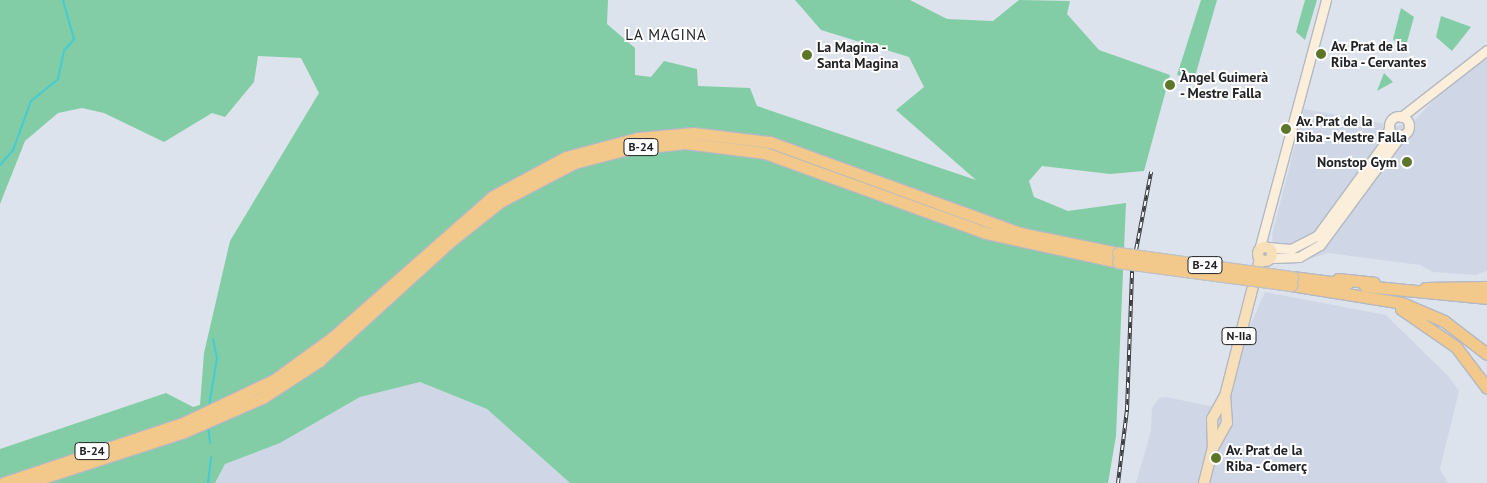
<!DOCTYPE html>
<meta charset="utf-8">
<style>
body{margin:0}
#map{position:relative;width:1487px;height:483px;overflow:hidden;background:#dde3ec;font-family:"PT Sans",sans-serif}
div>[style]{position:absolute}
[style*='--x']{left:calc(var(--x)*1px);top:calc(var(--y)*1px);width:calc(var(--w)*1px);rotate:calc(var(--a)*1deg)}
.built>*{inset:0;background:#cfd7e7}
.green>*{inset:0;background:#82cda5}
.stream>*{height:2px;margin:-1px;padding:0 1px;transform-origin:1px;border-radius:1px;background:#45cbd4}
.roads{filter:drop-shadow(1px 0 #b3b8c1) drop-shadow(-1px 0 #b3b8c1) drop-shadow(0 1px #b3b8c1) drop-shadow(0 -1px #b3b8c1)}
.secondary>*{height:9px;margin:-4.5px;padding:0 4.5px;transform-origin:4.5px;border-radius:4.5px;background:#fbefdc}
.secondary>.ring{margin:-4.5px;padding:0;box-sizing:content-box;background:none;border:9px solid #fbefdc;border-radius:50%}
.primary>*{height:10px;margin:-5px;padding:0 5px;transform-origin:5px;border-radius:5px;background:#f7dfb9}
.primary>.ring{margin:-5px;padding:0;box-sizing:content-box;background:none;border:10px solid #f7dfb9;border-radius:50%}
.motorway>*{height:11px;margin:-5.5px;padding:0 5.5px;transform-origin:5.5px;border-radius:5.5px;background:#f2c98b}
.rail>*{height:4px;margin-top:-2px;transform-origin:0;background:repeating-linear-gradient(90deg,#fff 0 5.5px,#3a3c40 0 11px);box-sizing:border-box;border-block:1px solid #3a3c40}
.bridges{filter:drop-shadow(1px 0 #c1c1c2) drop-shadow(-1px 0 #c1c1c2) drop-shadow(0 1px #c1c1c2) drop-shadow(0 -1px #c1c1c2)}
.motorway-bridge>*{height:11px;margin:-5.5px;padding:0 5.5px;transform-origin:5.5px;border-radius:5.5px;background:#f2c98b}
.dots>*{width:14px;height:14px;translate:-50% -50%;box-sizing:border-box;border:2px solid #fff;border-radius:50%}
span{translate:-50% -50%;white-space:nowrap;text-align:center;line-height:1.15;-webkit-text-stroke:4px #fff;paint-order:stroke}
.shield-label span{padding:1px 4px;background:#fff;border:1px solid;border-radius:4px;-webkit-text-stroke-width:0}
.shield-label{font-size:12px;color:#202225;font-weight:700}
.poi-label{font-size:14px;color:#202225;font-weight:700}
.left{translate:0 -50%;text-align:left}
.right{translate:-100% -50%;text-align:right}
.neighbourhood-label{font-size:15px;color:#202225;letter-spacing:1px}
</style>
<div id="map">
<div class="built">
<div style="clip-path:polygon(1487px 59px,1487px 271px,1476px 275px,1433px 272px,1420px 265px,1328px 253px,1295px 263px,1274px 261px,1272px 235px,1304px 109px,1398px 126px,1414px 121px,1450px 83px)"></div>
<div style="clip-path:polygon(1265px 292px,1386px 315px,1449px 377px,1459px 391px,1440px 469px,1448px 483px,1136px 483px,1151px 431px,1152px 408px,1159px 398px,1166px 397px,1214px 407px)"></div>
<div style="clip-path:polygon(420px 382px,487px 409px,570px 483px,215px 483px,225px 464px,280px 443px,360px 397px)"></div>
</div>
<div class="green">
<div style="clip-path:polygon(0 0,608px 0,607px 24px,635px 48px,635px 75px,651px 77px,664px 61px,697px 69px,698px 86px,750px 88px,757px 106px,976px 180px,896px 110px,924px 87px,909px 57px,821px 30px,795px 0,910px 0,947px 19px,993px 21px,1019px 0,1070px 1px,1067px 14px,1099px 50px,1170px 75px,1144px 171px,1110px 174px,1042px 166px,1029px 181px,1034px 197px,1068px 211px,1126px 203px,1116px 436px,1108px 483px,570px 483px,487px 409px,420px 382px,360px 397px,280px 443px,225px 464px,215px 483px,0 483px,0 449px,166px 393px,193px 407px,200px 405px,204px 353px,230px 241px,319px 93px,301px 58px,258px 56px,254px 82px,225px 117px,212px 113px,164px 142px,104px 113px,82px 108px,58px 113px,25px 141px,0 204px)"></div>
<div style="clip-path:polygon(1201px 0,1217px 0,1194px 80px,1177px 75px)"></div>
<div style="clip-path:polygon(1305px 0,1317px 0,1305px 40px,1296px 32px)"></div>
<div style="clip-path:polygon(1401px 8px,1414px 17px,1404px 53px,1393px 39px)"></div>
<div style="clip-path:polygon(1441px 16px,1471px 27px,1452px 51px,1436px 37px)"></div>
<div style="clip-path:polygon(1384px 73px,1393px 82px,1377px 91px)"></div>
</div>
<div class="stream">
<div style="--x:0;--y:165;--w:20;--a:-49"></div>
<div style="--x:13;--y:150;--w:52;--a:-69.8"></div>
<div style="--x:31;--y:101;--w:35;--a:-39"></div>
<div style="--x:58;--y:79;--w:29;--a:-78"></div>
<div style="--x:64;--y:51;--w:16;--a:-50"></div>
<div style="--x:74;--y:39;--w:41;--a:-105.8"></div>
<div style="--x:209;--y:406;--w:49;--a:-80.5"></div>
<div style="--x:217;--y:358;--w:19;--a:-102"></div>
<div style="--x:208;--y:426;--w:17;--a:83"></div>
<div style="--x:208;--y:483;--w:26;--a:-83"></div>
</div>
<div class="roads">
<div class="secondary">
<div class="ring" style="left:1389px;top:116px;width:11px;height:11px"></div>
<div style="--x:1401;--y:117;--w:109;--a:-37.9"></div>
<div style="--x:1267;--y:247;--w:24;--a:5"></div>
<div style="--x:1291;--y:249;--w:29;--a:-27"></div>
<div style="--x:1317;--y:236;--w:114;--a:-53.9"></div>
<div style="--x:1384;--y:144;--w:17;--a:-73"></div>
<div style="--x:1259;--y:250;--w:259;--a:-75"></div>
<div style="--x:1272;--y:258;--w:27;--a:-2"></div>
<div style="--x:1299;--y:257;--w:24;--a:-30"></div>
<div style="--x:1320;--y:245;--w:137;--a:-53.6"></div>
</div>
<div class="primary">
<div class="ring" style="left:1258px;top:247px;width:4px;height:4px"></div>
<div style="--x:1213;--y:448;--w:29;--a:-92"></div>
<div style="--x:1212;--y:419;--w:26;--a:-61"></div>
<div style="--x:1225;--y:396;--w:141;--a:-75.7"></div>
<div style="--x:1204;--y:483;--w:36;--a:-76"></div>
<div style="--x:1213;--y:448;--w:29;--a:-61"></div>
<div style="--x:1227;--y:423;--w:26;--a:-94"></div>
</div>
<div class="motorway">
<div style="--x:1292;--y:277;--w:55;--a:7.3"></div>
<div style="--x:1338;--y:279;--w:36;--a:6"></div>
<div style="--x:1291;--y:285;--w:112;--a:9.2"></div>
<div style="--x:1402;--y:303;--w:46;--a:23.2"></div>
<div style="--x:1444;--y:321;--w:54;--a:37.5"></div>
<div style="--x:1365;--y:286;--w:123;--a:5.6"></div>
<div style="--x:1425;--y:288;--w:62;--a:-0.9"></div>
<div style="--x:1401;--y:309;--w:67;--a:34.6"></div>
<div style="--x:1456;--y:347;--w:51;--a:52.9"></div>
<div style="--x:3;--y:483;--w:190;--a:-18.4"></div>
<div style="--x:183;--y:423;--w:101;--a:-25.3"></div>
<div style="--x:274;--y:380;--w:73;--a:-36.1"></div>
<div style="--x:333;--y:337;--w:213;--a:-41.4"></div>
<div style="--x:493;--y:196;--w:83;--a:-28.1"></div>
<div style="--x:566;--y:157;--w:74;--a:-14.8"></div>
<div style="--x:638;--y:138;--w:55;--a:-5.2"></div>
<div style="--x:693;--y:133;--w:78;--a:6.7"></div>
<div style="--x:770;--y:142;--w:266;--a:20"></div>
<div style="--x:1020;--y:233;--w:100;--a:11.5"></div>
<div style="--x:27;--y:483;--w:165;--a:-18"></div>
<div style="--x:184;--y:432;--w:87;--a:-23.6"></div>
<div style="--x:264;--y:397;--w:66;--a:-33.2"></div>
<div style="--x:319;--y:361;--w:178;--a:-42.3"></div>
<div style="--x:451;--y:241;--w:63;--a:-38.5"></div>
<div style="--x:500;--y:202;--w:84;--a:-27.8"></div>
<div style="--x:574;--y:163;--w:52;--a:-14.6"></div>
<div style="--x:624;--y:150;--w:61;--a:-6.5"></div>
<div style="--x:685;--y:143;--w:81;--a:7.1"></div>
<div style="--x:765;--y:153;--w:235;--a:19.9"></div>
<div style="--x:986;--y:233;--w:135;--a:12.4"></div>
</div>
</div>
<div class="rail">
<div style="--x:1118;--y:483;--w:74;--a:-83"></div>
<div style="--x:1127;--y:410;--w:139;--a:-87.9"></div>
<div style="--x:1132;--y:271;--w:101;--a:-79.1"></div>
</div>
<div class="bridges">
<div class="motorway-bridge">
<div style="--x:1118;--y:253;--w:176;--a:7.9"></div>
<div style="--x:1118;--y:262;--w:175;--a:7.6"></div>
</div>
</div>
<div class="dots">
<div style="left:1321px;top:54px;background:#5e7629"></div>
<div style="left:807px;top:55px;background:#5e7629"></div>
<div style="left:1170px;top:85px;background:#5e7629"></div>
<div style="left:1286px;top:129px;background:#5e7629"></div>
<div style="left:1407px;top:162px;background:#5e7629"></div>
<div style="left:1216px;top:458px;background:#5e7629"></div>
</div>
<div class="shield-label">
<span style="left:641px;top:147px">B-24</span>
<span style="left:1205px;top:265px">B-24</span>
<span style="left:1239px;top:336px">N-IIa</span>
<span style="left:92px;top:451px">B-24</span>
</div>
<div class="poi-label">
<span class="left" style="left:1331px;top:54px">Av. Prat de la<br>Riba - Cervantes</span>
<span class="left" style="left:817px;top:55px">La Magina -<br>Santa Magina</span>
<span class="left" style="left:1180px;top:85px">Àngel Guimerà<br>- Mestre Falla</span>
<span class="left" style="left:1296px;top:129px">Av. Prat de la<br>Riba - Mestre Falla</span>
<span class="right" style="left:1397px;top:162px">Nonstop Gym</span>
<span class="left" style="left:1226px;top:458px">Av. Prat de la<br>Riba - Comerç</span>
</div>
<div class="neighbourhood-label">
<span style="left:666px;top:35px">LA MAGINA</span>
</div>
</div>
